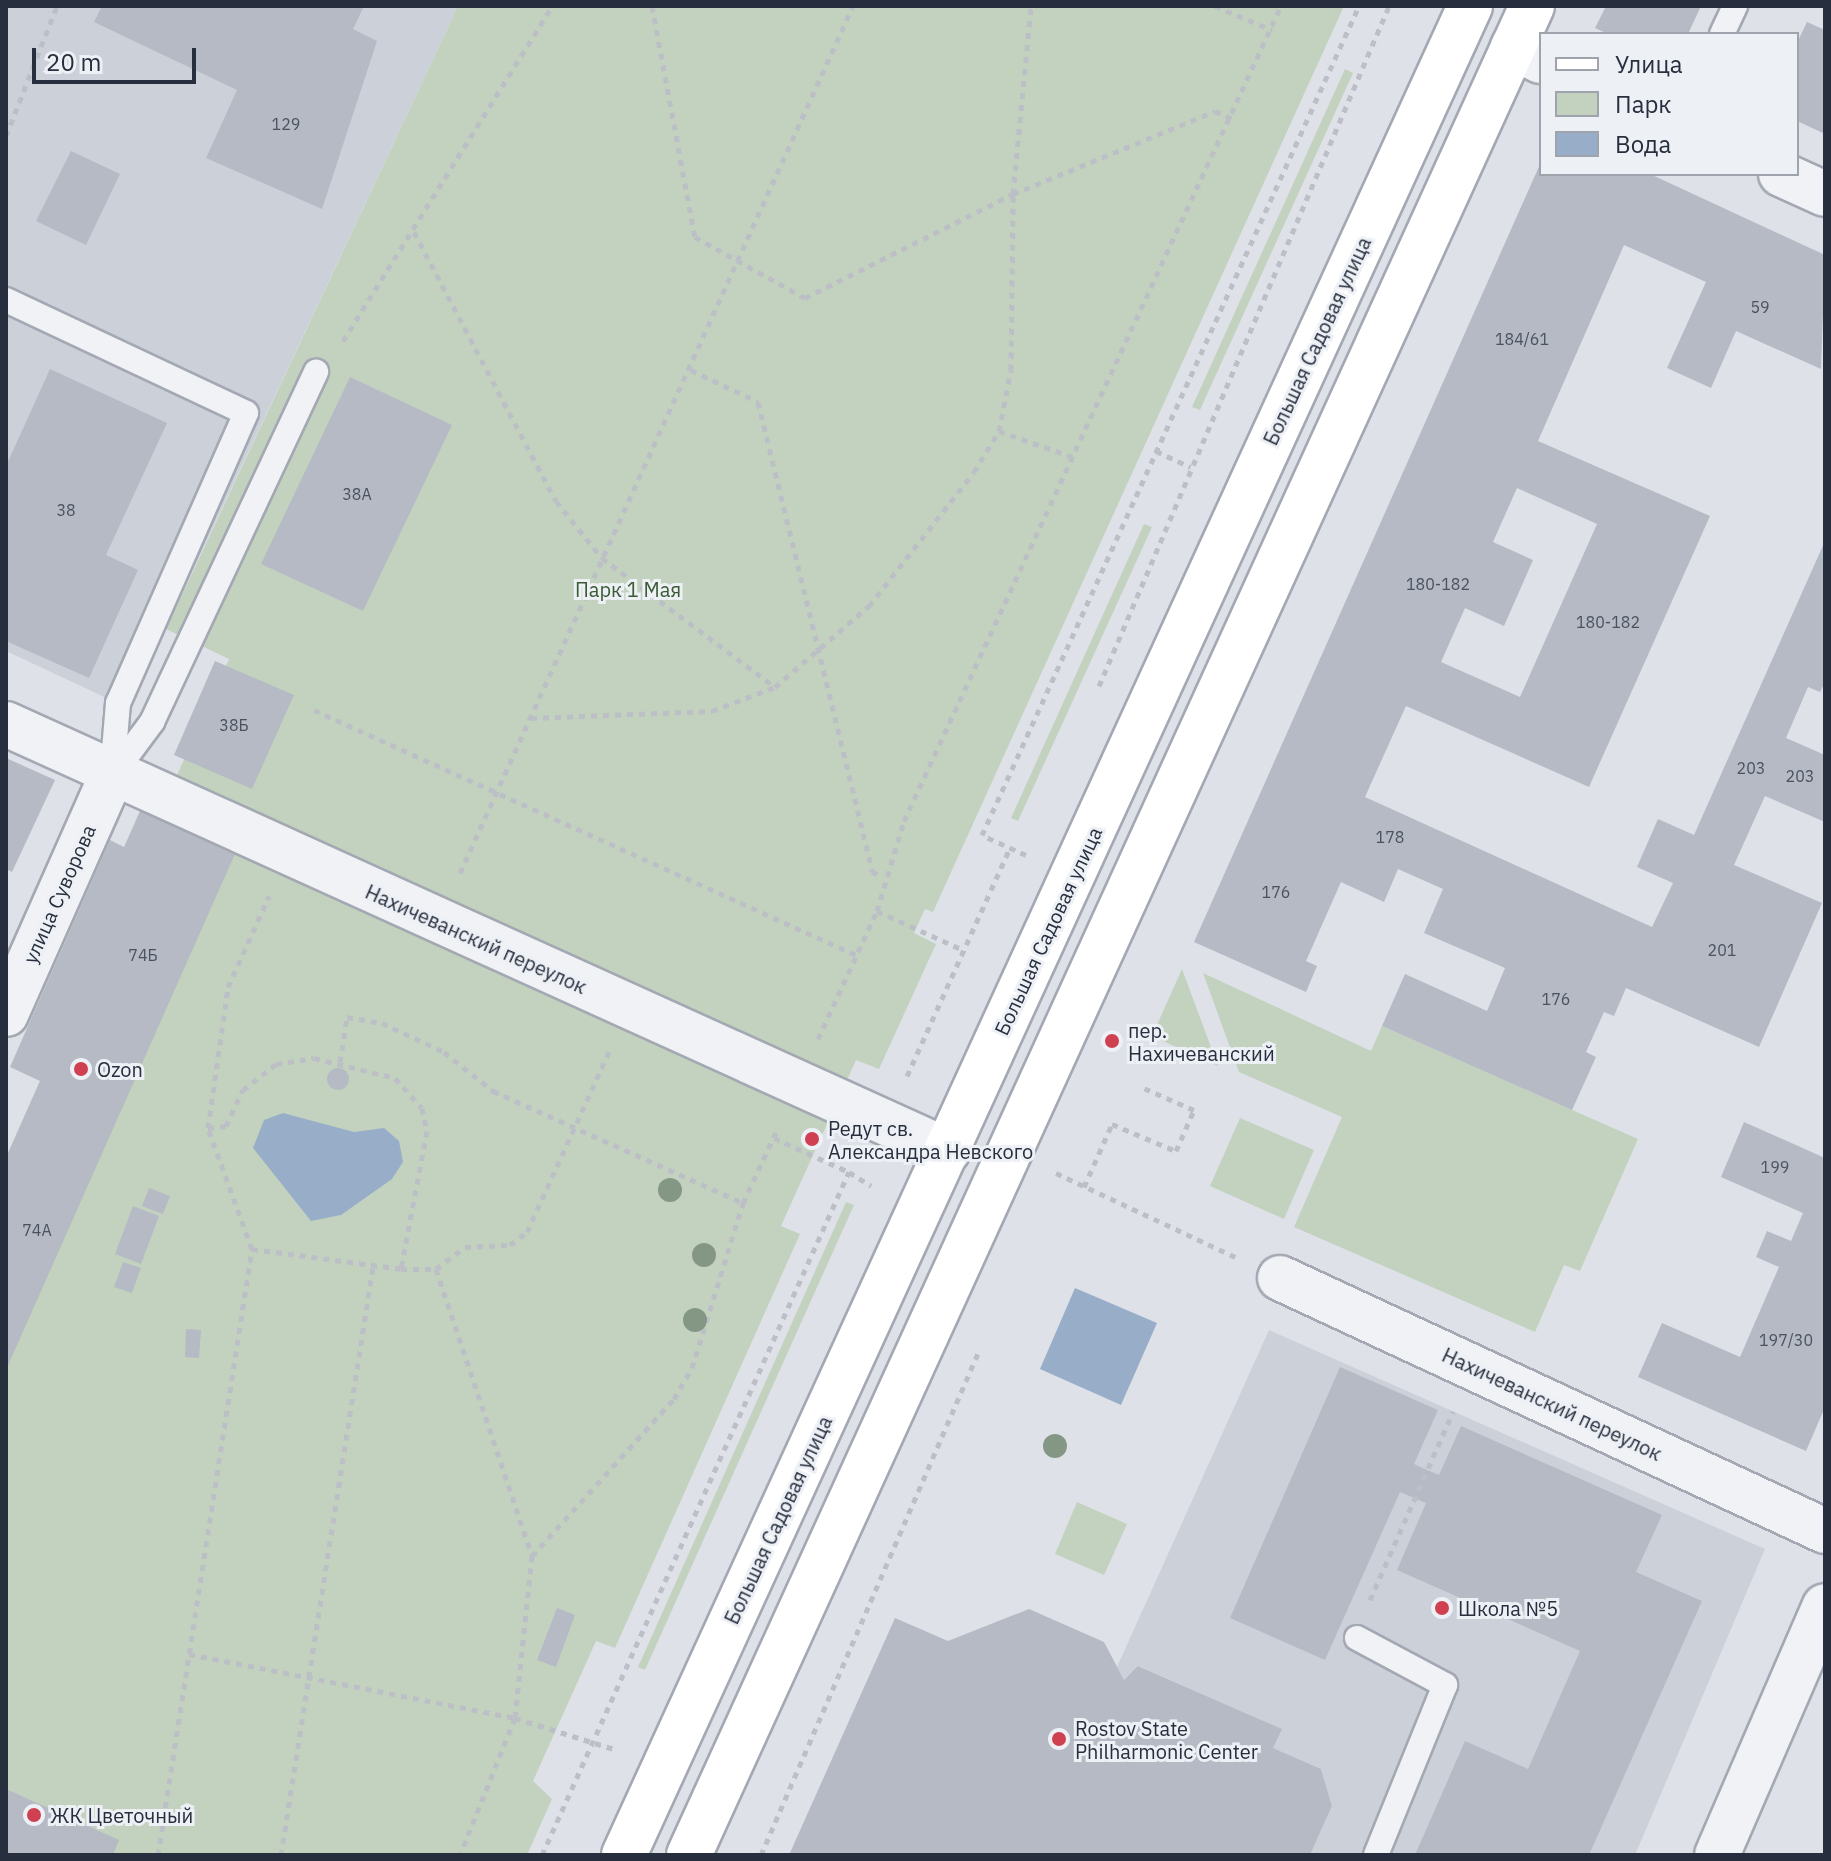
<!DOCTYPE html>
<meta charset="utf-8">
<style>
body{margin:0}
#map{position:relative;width:1831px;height:1861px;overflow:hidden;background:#dee1e8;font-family:"IBM Plex Sans",sans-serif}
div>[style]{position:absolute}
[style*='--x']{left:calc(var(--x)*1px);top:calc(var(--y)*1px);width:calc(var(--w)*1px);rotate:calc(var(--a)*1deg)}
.built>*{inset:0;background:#ccd0d9}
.green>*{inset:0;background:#c3d2bf}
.water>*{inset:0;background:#98aec8}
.building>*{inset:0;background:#b5bac4}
.round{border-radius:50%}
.path>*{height:5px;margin-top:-2.5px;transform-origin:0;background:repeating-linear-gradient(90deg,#bcbfc6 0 6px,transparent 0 12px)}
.roads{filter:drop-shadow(2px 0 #a3a8b2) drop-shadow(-2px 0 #a3a8b2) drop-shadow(0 2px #a3a8b2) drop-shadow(0 -2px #a3a8b2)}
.service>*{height:24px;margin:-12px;padding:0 12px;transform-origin:12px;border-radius:12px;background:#f0f2f6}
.minor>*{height:44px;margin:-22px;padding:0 22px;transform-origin:22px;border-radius:22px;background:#f0f2f6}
.tertiary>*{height:44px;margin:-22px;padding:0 22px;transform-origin:22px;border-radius:22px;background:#f0f2f6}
.secondary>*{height:44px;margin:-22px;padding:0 22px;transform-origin:22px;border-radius:22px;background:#fff}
.trees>*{width:24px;height:24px;margin:-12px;border-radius:50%;background:#849785}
.dots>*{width:22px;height:22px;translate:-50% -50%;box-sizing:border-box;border:4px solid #edf0f5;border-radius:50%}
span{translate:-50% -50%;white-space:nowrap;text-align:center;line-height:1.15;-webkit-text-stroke:6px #edf0f5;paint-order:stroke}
.number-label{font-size:16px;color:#4a5260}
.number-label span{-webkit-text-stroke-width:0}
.street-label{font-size:20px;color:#272f3e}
.park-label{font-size:20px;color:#3a5a34}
.poi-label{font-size:20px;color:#272f3e}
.left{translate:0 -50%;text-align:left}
.frame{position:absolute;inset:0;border:8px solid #272f3e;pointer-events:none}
.legend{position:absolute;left:1539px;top:32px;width:260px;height:144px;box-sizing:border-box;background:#edf0f5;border:2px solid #9ea3ac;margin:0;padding:10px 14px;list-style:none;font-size:24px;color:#272f3e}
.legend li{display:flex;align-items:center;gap:16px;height:40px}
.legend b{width:40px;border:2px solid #9ea3ac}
.scale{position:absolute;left:32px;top:48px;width:164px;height:36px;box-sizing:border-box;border:4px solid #272f3e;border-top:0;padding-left:10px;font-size:24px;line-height:28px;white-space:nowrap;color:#272f3e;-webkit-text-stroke:6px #edf0f5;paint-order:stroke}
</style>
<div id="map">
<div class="built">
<div style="clip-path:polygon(6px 6px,458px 6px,128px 708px,6px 651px)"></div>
<div style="clip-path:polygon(1269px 1330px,1765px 1549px,1635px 1855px,1310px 1855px,1332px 1806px,1321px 1769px,1273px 1748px,1281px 1729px,1139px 1666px,1124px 1680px,1117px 1667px)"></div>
</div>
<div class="green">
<div style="clip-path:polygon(458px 6px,1344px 6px,933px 912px,925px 909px,914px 933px,936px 944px,879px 1069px,856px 1060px,781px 1226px,800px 1234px,615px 1648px,596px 1641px,533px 1781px,552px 1799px,527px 1855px,6px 1855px,6px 1157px,229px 659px,166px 629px)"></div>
<div style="clip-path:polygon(1345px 69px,1353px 73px,1200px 410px,1192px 407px)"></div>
<div style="clip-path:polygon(1144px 524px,1152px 527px,1018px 821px,1011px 818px)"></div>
<div style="clip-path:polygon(1182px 969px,1218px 1066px,1152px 1036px)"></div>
<div style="clip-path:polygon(1203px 973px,1371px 1051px,1382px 1026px,1638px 1139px,1580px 1271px,1564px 1265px,1535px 1332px,1294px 1227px,1342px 1117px,1239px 1072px)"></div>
<div style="clip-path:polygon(1240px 1118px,1314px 1150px,1284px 1219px,1210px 1186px)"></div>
<div style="clip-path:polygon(846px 1202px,854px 1205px,645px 1670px,638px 1667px)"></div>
<div style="clip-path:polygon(1077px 1502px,1127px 1524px,1104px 1575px,1055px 1554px)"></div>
</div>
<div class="water">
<div style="clip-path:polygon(283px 1113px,354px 1132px,384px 1128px,399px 1141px,403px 1162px,392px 1179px,341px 1215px,311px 1221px,253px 1148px,264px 1120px)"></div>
<div style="clip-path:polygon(1075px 1288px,1157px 1323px,1121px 1405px,1040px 1369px)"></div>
</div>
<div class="building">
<div style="clip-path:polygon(102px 6px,364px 6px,353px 29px,377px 41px,322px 209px,206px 158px,237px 90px,94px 22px)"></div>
<div style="clip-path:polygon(1606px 6px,1701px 6px,1688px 34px,1608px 34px,1595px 28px)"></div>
<div style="clip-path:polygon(1807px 22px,1825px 30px,1825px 134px,1797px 121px,1797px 43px)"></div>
<div style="clip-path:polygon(71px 151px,120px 174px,86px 245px,36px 221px)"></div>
<div style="clip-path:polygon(evenodd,1541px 162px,1541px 174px,1650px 174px,1825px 255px,1821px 369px,1736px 331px,1711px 388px,1667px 368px,1706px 282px,1624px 245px,1538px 441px,1710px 516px,1589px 787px,1406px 706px,1365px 797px,1652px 927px,1673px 883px,1637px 867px,1658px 819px,1694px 835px,1825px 541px,1825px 682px,1820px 692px,1808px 687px,1786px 738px,1825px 755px,1825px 822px,1765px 796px,1734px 865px,1822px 903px,1759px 1047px,1626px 988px,1614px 1016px,1604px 1012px,1586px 1052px,1596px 1057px,1572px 1110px,1382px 1026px,1405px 974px,1487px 1011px,1505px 968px,1424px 933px,1443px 889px,1398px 869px,1384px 902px,1341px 882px,1306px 961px,1317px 966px,1306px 992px,1194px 942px,1541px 162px,1517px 488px,1597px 524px,1520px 697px,1441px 662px,1465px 608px,1504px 626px,1533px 560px,1493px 542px,1517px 488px)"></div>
<div style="clip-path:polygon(50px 369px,167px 423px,106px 555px,138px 570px,89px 678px,6px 641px,6px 466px)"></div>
<div style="clip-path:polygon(350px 377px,452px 425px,363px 611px,261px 564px)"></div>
<div style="clip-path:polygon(215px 661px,294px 695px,252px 789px,174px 755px)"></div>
<div style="clip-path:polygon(6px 758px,55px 780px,12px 872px,6px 869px)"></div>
<div style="clip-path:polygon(140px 811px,235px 854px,6px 1370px,6px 1158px,40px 1081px,10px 1067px,110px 840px,124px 847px)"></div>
<div class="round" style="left:327px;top:1068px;width:22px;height:22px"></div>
<div style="clip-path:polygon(1744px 1122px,1825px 1158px,1825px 1407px,1806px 1451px,1638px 1377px,1662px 1323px,1740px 1357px,1779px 1267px,1756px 1257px,1767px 1231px,1791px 1241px,1803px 1213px,1721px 1177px)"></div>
<div style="clip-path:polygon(149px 1188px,170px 1196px,163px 1214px,142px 1206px)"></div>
<div style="clip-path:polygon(133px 1206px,159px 1216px,141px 1264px,115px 1254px)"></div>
<div style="clip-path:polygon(123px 1262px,141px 1268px,132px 1293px,114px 1287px)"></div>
<div style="clip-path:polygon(186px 1329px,201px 1330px,199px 1358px,185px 1357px)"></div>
<div style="clip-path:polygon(1340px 1367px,1438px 1410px,1414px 1464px,1427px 1470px,1439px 1475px,1461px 1426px,1662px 1515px,1636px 1572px,1702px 1601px,1589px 1855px,1415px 1855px,1465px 1741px,1528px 1769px,1580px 1651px,1397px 1570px,1426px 1503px,1400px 1492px,1325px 1660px,1230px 1618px)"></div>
<div style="clip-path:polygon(557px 1608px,575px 1615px,556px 1667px,537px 1660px)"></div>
<div style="clip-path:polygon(1029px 1609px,1104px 1642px,1124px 1680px,1138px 1666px,1282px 1729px,1273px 1748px,1321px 1769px,1332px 1806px,1310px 1855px,789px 1855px,895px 1618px,948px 1641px)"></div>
<div style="clip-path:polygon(6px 1789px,119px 1840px,113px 1855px,6px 1855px)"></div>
</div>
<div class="path">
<div style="--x:652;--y:6;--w:235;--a:79.5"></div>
<div style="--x:695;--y:237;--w:126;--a:29"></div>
<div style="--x:805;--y:298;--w:233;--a:-26.6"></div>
<div style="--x:1013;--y:194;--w:218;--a:-22.3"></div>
<div style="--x:1215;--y:111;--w:20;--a:24"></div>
<div style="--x:1215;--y:6;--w:62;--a:22.8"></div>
<div style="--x:6;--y:136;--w:140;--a:-68.6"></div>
<div style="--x:414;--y:232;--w:304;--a:62.2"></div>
<div style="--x:556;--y:501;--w:73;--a:51.1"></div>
<div style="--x:602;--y:558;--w:216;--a:36.7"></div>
<div style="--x:343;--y:341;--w:395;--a:-58"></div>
<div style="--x:691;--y:370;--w:74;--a:25.5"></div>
<div style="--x:758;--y:402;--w:483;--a:76.3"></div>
<div style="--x:872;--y:871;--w:12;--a:31"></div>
<div style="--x:999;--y:431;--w:78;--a:19.4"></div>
<div style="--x:1156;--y:451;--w:38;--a:25"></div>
<div style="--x:1099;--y:686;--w:739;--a:-66.9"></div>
<div style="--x:314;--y:710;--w:595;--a:24.32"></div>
<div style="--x:531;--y:718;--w:181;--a:-2.2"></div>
<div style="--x:712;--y:711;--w:67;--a:-20.9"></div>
<div style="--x:775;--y:687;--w:124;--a:-40.8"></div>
<div style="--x:869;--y:606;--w:170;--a:-51.9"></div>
<div style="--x:974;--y:472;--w:48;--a:-58.6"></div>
<div style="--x:999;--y:431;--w:62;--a:-78.9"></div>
<div style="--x:1011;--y:370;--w:176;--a:-89.3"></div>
<div style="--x:1013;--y:194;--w:189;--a:-84.5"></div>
<div style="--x:1026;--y:855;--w:48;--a:-155.6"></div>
<div style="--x:982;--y:835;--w:911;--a:-65.55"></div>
<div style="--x:460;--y:873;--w:952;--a:-65.62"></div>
<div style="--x:877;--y:911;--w:94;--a:24.4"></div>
<div style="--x:818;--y:1039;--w:141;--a:-65.3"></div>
<div style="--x:877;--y:911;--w:94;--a:-73.3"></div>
<div style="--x:904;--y:821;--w:898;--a:-65.18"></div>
<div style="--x:340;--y:1062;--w:46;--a:-81.2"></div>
<div style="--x:347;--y:1017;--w:36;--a:10"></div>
<div style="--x:382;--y:1023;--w:68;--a:25.1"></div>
<div style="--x:444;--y:1052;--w:63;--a:38.5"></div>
<div style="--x:493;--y:1091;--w:274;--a:24.1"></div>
<div style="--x:907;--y:1076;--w:250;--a:-65.7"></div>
<div style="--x:208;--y:1128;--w:18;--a:-6"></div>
<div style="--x:226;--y:1126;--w:40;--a:-65"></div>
<div style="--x:243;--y:1090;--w:42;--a:-38.2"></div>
<div style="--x:276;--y:1064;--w:38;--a:-9"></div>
<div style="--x:314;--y:1058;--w:83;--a:13.9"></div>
<div style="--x:395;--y:1078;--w:40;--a:48"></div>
<div style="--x:422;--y:1108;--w:24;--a:78"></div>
<div style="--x:427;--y:1131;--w:140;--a:100.7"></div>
<div style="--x:774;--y:1138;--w:82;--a:24.4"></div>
<div style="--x:1056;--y:1173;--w:198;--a:25.1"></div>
<div style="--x:1084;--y:1187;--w:69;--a:-66"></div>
<div style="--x:1112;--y:1124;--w:69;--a:22.9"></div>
<div style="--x:1176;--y:1151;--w:45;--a:-66.3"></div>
<div style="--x:1194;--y:1110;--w:60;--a:-156.4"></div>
<div style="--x:252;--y:1249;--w:129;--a:-110"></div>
<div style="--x:208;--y:1128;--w:142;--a:-81.9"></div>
<div style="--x:228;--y:987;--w:100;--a:-65.7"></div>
<div style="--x:436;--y:1269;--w:303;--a:71.5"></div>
<div style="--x:532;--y:1556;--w:163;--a:96"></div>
<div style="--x:515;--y:1718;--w:148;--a:111.9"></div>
<div style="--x:532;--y:1556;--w:212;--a:-47.9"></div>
<div style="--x:674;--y:1399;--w:36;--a:-60"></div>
<div style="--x:692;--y:1368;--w:173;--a:-72.8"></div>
<div style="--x:743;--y:1203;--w:83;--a:-65"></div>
<div style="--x:1370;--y:1600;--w:206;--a:-66.2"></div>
<div style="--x:189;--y:1654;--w:332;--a:11.1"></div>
<div style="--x:515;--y:1718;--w:107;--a:17.4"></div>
<div style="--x:158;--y:1855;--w:613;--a:-81.18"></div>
<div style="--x:252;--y:1249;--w:150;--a:7.6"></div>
<div style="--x:401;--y:1269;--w:35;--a:0"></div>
<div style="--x:436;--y:1269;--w:36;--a:-37"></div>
<div style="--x:465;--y:1247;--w:45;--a:-2.5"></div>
<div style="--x:510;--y:1245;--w:21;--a:-37"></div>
<div style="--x:527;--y:1232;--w:198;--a:-65.5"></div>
<div style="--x:281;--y:1855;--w:595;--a:-81.11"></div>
<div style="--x:542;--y:1855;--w:749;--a:-65.8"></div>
<div style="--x:849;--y:1172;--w:26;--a:32"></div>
<div style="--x:761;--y:1855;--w:547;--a:-66.62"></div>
</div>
<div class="roads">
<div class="service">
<div style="--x:1722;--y:34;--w:31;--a:-65"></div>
<div style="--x:6;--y:300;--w:265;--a:25.2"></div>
<div style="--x:246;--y:413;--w:317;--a:113.8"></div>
<div style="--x:118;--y:703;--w:72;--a:94.8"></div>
<div style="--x:114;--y:773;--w:64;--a:-53.3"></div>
<div style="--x:152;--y:722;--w:387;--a:-64.9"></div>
<div style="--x:1357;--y:1638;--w:100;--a:28.1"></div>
<div style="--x:1445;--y:1685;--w:183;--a:112.1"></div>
</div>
<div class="minor">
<div style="--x:6;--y:724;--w:1034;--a:24.38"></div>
<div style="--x:6;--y:1014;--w:261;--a:-66.1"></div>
<div style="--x:1280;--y:1278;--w:601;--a:24.9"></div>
</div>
<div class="tertiary">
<div style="--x:1513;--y:47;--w:31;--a:27"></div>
<div style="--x:1781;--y:174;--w:48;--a:24.4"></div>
<div style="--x:1717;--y:1855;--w:271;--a:-66.6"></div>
</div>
<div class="secondary">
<div style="--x:624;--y:1855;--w:2033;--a:-65.41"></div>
<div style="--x:689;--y:1855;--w:2032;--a:-65.49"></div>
</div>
</div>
<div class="trees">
<div style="left:670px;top:1190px"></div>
<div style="left:704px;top:1255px"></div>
<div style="left:695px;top:1320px"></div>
<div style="left:1055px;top:1446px"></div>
</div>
<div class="dots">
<div style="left:1112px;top:1041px;background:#cf4051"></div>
<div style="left:81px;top:1069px;background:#cf4051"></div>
<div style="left:812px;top:1139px;background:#cf4051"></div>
<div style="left:1442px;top:1608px;background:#cf4051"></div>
<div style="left:1059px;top:1739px;background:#cf4051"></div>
<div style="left:34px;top:1815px;background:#cf4051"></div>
</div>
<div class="number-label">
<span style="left:286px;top:124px">129</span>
<span style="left:1760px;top:307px">59</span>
<span style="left:1522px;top:339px">184/61</span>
<span style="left:357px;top:494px">38А</span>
<span style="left:66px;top:510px">38</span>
<span style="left:1438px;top:584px">180-182</span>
<span style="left:1608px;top:622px">180-182</span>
<span style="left:234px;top:725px">38Б</span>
<span style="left:1751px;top:768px">203</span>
<span style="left:1800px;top:776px">203</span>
<span style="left:1390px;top:837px">178</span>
<span style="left:1276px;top:892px">176</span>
<span style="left:1722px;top:950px">201</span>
<span style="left:143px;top:955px">74Б</span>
<span style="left:1556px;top:999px">176</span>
<span style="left:1775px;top:1167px">199</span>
<span style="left:37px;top:1230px">74А</span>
<span style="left:1786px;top:1340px">197/30</span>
</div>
<div class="street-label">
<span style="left:1317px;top:341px;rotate:-65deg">Большая Садовая улица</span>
<span style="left:59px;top:894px;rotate:-66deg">улица Суворова</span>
<span style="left:1048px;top:931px;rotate:-65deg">Большая Садовая улица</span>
<span style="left:476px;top:939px;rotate:24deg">Нахичеванский переулок</span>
<span style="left:1552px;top:1404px;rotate:25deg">Нахичеванский переулок</span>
<span style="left:778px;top:1520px;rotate:-65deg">Большая Садовая улица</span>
</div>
<div class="park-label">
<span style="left:628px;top:589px">Парк 1 Мая</span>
</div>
<div class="poi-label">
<span class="left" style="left:1128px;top:1042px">пер.<br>Нахичеванский</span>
<span class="left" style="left:97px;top:1069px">Ozon</span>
<span class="left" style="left:828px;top:1140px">Редут св.<br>Александра Невского</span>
<span class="left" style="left:1458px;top:1608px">Школа №5</span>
<span class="left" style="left:1075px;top:1740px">Rostov State<br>Philharmonic Center</span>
<span class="left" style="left:50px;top:1815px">ЖК Цветочный</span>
</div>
<div class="frame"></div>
<ul class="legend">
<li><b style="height:10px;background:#fff"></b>Улица</li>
<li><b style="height:22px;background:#c3d2bf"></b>Парк</li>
<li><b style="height:22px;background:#98aec8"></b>Вода</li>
</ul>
<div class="scale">20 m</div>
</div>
